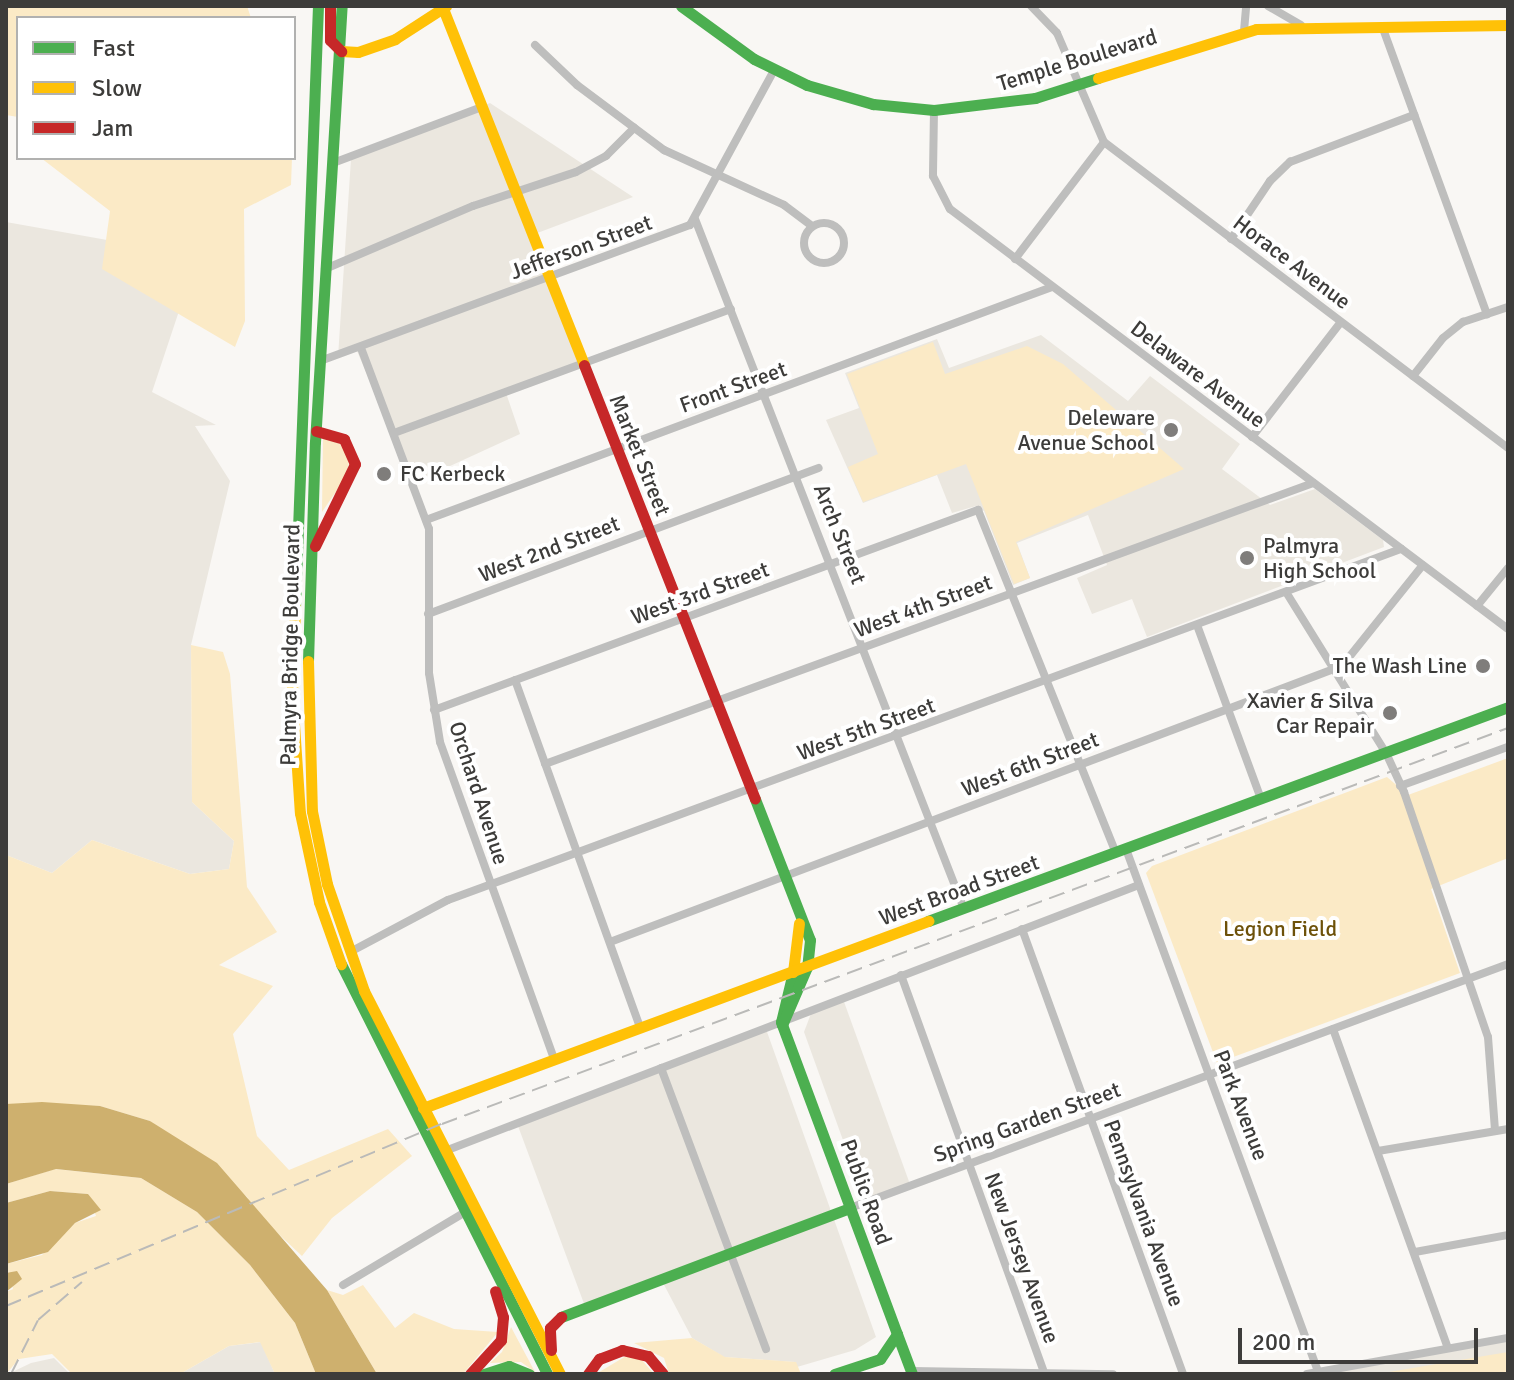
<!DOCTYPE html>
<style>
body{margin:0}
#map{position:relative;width:1514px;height:1380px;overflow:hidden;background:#f9f7f4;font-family:Signika,sans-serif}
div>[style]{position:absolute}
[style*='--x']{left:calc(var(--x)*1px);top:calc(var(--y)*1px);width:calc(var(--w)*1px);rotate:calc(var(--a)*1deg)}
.built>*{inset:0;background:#ebe7df}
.green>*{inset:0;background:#fbeac6}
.water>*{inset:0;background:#ceb06e}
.street>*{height:8px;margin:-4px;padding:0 4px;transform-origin:4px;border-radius:4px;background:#bebebd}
.street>.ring{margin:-4px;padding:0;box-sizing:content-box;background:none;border:8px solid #bebebd;border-radius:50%}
.fast>*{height:11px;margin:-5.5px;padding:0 5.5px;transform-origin:5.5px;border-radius:5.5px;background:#4caf50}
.slow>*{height:11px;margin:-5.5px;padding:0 5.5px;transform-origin:5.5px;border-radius:5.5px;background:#ffc107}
.jam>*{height:11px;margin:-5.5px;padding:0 5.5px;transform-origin:5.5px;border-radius:5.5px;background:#c62828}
.rail>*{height:2px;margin-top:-1px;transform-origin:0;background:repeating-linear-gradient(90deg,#babab8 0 16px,transparent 0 24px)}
.dots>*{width:22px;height:22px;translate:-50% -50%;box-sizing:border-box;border:4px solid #fff;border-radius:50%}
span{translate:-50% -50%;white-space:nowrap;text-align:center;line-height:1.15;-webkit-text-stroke:8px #fff;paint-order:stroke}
.street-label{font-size:22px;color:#3d3c3a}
.poi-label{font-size:22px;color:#3d3c3a}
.right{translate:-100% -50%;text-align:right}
.left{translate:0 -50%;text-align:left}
.park-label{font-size:22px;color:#6d5109}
.frame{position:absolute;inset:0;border:8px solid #3d3c3a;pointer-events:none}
.legend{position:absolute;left:16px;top:16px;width:280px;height:144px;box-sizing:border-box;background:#fff;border:2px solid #b1b1b0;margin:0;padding:10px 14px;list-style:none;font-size:24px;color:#3d3c3a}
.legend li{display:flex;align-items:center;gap:16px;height:40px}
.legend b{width:40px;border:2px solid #b1b1b0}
.scale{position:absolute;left:1238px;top:1328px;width:240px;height:36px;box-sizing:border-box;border:4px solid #3d3c3a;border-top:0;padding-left:10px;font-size:24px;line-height:28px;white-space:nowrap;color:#3d3c3a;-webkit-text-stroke:6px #fff;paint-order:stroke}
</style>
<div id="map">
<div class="built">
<div style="clip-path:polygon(490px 103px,633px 197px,532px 235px,583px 365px,506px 393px,520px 434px,413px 483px,357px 351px,338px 357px,351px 159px)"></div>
<div style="clip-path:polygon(6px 222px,124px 243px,183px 299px,152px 392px,216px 425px,195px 426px,230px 481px,191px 645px,192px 802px,234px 841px,229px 869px,190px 874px,92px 840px,52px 873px,6px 855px)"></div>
<div style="clip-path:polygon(1041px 335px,1128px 401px,1150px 376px,1240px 444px,1222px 469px,1270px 505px,1315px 489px,1383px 540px,1384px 547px,1147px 637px,1132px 599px,1092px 614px,1077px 578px,1107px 565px,1088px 515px,1017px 543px,1030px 578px,1013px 585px,984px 511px,976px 506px,952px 513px,937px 475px,863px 503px,826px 420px,859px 408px,845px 373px,937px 339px,949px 368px)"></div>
<div style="clip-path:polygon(843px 999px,911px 1187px,866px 1204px,804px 1032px,812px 1011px)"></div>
<div style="clip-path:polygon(766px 1029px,876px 1337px,855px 1350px,797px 1367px,795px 1362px,724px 1357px,692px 1338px,662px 1281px,586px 1309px,518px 1126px)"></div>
<div style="clip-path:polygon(1508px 1338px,1508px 1374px,1319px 1374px)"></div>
<div style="clip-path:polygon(261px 1342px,275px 1374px,180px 1374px,229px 1346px)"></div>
<div style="clip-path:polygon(54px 1358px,70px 1374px,8px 1374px,31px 1363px)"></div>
</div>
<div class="green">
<div style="clip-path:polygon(6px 6px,247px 6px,251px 18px,18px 18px,18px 117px,6px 115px)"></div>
<div style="clip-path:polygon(41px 158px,292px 158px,291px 185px,244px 209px,245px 321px,235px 347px,102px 269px,110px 211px)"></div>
<div style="clip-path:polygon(933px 342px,945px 374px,1027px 346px,1063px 364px,1184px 469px,1016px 542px,1030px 578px,1014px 584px,966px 464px,863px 502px,848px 467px,878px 454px,847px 374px)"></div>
<div style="clip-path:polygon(323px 437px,340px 444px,349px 457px,348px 474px,322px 512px)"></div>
<div style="clip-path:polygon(191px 645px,223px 652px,230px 674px,247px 887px,277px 932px,219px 965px,273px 986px,233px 1034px,257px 1136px,289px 1170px,388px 1129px,412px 1156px,332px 1218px,302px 1256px,255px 1212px,247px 1197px,150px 1121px,100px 1106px,6px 1104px,6px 855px,52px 873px,92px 840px,190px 874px,229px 869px,234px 841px,192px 802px)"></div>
<div style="clip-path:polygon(1508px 758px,1508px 858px,1431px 889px,1460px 973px,1217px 1063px,1146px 873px,1152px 866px,1387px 777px,1408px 795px)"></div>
<div style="clip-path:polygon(55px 1169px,141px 1178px,197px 1212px,250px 1265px,295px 1323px,316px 1374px,275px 1374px,260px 1342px,229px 1346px,180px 1374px,72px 1374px,52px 1354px,19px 1359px,6px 1374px,6px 1292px,13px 1289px,6px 1264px,42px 1255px,75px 1223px,96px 1216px,88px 1194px,50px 1191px,6px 1203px,6px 1184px)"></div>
<div style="clip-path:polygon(363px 1285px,395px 1328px,414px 1313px,454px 1329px,498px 1332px,463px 1374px,377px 1374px,327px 1290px,343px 1295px)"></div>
<div style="clip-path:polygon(511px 1327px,535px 1372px,521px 1362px,490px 1363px,502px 1352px)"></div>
<div style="clip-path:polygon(692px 1338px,725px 1357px,796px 1362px,801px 1374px,669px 1374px,664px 1358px,634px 1343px)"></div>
<div style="clip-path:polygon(1508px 1352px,1508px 1374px,1377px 1374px)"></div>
<div style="clip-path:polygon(626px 1356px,640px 1358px,654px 1374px,596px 1374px)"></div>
</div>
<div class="water">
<div style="clip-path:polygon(42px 1102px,100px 1106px,150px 1121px,217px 1163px,327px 1290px,377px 1374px,316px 1374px,295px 1323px,250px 1265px,197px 1212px,141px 1178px,56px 1169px,6px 1184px,6px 1104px)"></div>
<div style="clip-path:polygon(50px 1191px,88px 1194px,101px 1210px,75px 1223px,48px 1252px,6px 1264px,6px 1203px)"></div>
<div style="clip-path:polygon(6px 1273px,17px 1271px,22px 1279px,6px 1292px)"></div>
</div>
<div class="street">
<div style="--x:1031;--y:6;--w:37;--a:46"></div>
<div style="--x:1057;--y:33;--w:119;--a:66.7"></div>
<div style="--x:1104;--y:142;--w:507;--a:37.14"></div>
<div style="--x:1268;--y:6;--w:38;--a:30"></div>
<div style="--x:1382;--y:26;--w:307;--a:70"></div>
<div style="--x:1244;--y:31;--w:25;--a:-85"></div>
<div style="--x:535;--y:45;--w:58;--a:43.6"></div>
<div style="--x:577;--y:85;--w:109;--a:36.8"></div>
<div style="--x:664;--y:150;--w:132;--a:24.6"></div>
<div style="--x:784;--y:205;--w:35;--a:37"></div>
<div style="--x:934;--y:110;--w:66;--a:90.9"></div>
<div style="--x:933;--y:176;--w:37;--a:63"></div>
<div style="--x:950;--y:209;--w:698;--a:36.97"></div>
<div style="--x:333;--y:163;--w:159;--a:-20.6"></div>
<div style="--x:695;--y:219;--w:741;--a:68.7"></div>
<div class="ring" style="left:804px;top:223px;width:32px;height:32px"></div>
<div style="--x:1231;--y:239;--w:70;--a:-56.1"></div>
<div style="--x:1270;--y:181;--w:28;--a:-44"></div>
<div style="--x:1290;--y:162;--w:133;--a:-20.8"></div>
<div style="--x:1015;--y:259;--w:147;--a:-52.7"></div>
<div style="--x:325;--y:269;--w:161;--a:-23.1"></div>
<div style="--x:473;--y:206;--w:108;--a:-18.3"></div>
<div style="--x:576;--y:172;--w:34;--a:-28"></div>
<div style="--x:606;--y:156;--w:40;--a:-45"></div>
<div style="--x:361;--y:348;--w:193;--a:69.4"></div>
<div style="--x:429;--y:529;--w:144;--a:90"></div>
<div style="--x:429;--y:673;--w:70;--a:80.9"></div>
<div style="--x:440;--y:742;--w:337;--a:70.2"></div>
<div style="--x:320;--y:361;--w:394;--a:-20.2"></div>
<div style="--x:690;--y:225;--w:176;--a:-61.5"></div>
<div style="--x:1413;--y:376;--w:48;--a:-51.7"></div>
<div style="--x:1443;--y:338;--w:26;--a:-39"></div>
<div style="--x:1463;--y:322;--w:47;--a:-18.4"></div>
<div style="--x:394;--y:433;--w:359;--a:-20.2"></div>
<div style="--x:1252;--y:437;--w:145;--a:-52.3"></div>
<div style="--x:426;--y:520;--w:668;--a:-20.42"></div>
<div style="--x:1286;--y:592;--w:190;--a:58.2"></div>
<div style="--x:1386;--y:753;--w:43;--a:65.2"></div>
<div style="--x:1404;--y:792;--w:259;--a:71.1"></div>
<div style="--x:1488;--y:1037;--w:94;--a:85.7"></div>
<div style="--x:1477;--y:606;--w:49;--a:-50.8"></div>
<div style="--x:428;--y:614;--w:417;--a:-20.5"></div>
<div style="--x:1197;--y:625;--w:185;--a:69.8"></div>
<div style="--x:515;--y:680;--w:369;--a:70.2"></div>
<div style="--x:434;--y:710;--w:580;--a:-20.19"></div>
<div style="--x:978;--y:510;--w:370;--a:68.1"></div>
<div style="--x:545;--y:764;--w:818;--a:-20.1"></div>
<div style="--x:1400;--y:786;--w:115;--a:-19.9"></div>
<div style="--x:1126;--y:849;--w:559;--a:69.82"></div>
<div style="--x:1022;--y:929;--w:473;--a:70.1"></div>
<div style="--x:610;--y:942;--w:782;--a:-20.66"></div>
<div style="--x:1342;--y:666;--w:129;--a:-51.3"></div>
<div style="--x:350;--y:952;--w:111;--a:-28"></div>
<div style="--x:448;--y:900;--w:1016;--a:-20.22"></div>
<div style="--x:901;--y:975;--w:422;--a:70.2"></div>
<div style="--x:1333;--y:1029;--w:339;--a:70.2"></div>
<div style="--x:661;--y:1068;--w:300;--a:69.5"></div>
<div style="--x:445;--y:1151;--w:743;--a:-20.97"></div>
<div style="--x:1378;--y:1151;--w:132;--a:-9.6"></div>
<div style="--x:850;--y:1208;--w:702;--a:-20.35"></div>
<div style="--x:1415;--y:1252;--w:95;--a:-10.4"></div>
<div style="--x:343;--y:1285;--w:141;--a:-30.8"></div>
<div style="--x:912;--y:1371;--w:201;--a:0.9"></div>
<div style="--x:1307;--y:1374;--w:204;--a:-10.2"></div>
</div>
<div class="fast">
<div style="--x:681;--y:6;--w:90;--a:36"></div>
<div style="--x:754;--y:59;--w:59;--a:26.1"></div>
<div style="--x:807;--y:85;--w:69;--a:16.1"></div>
<div style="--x:873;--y:104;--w:61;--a:5.6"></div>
<div style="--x:934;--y:110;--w:102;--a:-6.8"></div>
<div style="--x:1035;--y:98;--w:66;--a:-17.6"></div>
<div style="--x:295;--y:607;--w:601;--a:-87.81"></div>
<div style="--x:308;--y:661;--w:219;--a:-88.2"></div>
<div style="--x:315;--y:442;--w:437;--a:-86.5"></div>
<div style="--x:755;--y:799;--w:151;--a:68.7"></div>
<div style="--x:810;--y:940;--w:27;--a:96"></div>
<div style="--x:928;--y:921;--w:618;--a:-20.25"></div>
<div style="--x:341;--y:964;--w:459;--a:63.3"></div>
<div style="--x:793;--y:972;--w:51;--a:103.5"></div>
<div style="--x:781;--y:1022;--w:333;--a:69.6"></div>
<div style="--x:897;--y:1334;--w:30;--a:124"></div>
<div style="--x:880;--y:1359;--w:48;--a:161.9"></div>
<div style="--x:782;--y:1025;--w:63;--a:-66.7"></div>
<div style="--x:561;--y:1317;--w:309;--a:-20.7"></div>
<div style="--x:897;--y:1334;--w:43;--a:69.4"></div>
<div style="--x:484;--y:1374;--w:26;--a:-18"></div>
<div style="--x:509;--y:1366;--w:22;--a:22"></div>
</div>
<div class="slow">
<div style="--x:442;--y:6;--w:386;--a:68.4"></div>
<div style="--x:341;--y:51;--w:17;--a:3"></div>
<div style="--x:358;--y:52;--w:39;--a:-19"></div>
<div style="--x:395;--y:39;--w:61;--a:-32.9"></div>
<div style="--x:1098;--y:78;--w:165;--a:-17.2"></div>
<div style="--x:1256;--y:29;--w:252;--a:-0.9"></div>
<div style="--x:295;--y:607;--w:87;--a:92"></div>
<div style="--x:292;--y:694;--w:119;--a:86.2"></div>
<div style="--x:300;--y:813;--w:91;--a:77.9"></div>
<div style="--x:319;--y:902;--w:66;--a:70.5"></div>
<div style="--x:308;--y:661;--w:150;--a:88.5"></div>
<div style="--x:312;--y:811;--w:75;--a:78.4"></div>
<div style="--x:327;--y:884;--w:113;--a:70.9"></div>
<div style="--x:364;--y:991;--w:430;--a:62.9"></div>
<div style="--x:793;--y:972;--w:49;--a:-83"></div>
<div style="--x:423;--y:1108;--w:539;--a:-20.32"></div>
</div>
<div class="jam">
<div style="--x:330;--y:6;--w:34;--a:90"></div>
<div style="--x:330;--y:40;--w:16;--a:45"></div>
<div style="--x:584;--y:365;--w:466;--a:68.5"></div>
<div style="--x:315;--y:546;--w:91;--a:-64"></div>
<div style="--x:355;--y:464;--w:27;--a:-114"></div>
<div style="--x:344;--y:439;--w:29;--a:-164"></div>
<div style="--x:551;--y:1350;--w:22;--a:-93"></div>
<div style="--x:550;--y:1328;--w:16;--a:-45"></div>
<div style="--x:470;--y:1374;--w:46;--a:-47.6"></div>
<div style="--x:501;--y:1340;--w:23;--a:-85"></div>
<div style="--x:503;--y:1317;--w:27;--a:-107"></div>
<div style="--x:588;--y:1374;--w:19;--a:-54"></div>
<div style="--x:599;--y:1359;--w:25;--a:-21"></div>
<div style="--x:622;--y:1350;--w:27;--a:13"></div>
<div style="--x:648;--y:1356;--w:23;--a:50"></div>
</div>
<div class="rail">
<div style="--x:6;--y:1306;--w:472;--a:-22.7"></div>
<div style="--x:442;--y:1124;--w:1137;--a:-20.38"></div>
<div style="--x:11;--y:1374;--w:60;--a:-63.4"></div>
<div style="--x:38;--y:1320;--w:58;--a:-40.8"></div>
</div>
<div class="dots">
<div style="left:1171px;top:430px;background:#7f7d7b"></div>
<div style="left:384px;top:474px;background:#7f7d7b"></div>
<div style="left:1247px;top:558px;background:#7f7d7b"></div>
<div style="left:1483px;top:666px;background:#7f7d7b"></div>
<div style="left:1390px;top:713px;background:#7f7d7b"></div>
</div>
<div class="street-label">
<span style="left:1077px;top:60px;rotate:-17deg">Temple Boulevard</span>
<span style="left:581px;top:247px;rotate:-20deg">Jefferson Street</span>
<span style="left:1292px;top:262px;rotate:37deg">Horace Avenue</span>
<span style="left:1198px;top:374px;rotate:37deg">Delaware Avenue</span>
<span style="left:733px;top:387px;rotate:-20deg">Front Street</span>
<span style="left:640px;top:455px;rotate:68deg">Market Street</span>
<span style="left:840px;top:534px;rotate:68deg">Arch Street</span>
<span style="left:549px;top:549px;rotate:-21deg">West 2nd Street</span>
<span style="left:700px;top:593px;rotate:-20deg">West 3rd Street</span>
<span style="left:923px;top:606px;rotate:-20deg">West 4th Street</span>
<span style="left:290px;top:645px;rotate:-89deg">Palmyra Bridge Boulevard</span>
<span style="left:866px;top:729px;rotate:-20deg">West 5th Street</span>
<span style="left:1030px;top:764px;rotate:-21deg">West 6th Street</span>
<span style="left:479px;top:793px;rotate:72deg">Orchard Avenue</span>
<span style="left:959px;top:890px;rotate:-20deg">West Broad Street</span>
<span style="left:1241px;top:1105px;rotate:69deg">Park Avenue</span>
<span style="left:1027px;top:1122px;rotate:-20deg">Spring Garden Street</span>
<span style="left:866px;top:1192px;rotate:70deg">Public Road</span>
<span style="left:1144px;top:1213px;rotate:70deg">Pennsylvania Avenue</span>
<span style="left:1022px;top:1258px;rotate:70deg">New Jersey Avenue</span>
</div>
<div class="poi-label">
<span class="right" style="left:1155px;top:430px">Deleware<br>Avenue School</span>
<span class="left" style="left:400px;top:474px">FC Kerbeck</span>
<span class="left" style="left:1263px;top:558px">Palmyra<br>High School</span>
<span class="right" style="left:1467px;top:666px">The Wash Line</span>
<span class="right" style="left:1374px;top:713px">Xavier &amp; Silva<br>Car Repair</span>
</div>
<div class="park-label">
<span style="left:1280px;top:929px">Legion Field</span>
</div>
<div class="frame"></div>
<ul class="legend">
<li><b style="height:10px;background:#4caf50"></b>Fast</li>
<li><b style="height:10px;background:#ffc107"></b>Slow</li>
<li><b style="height:10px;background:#c62828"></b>Jam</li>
</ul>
<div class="scale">200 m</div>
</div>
